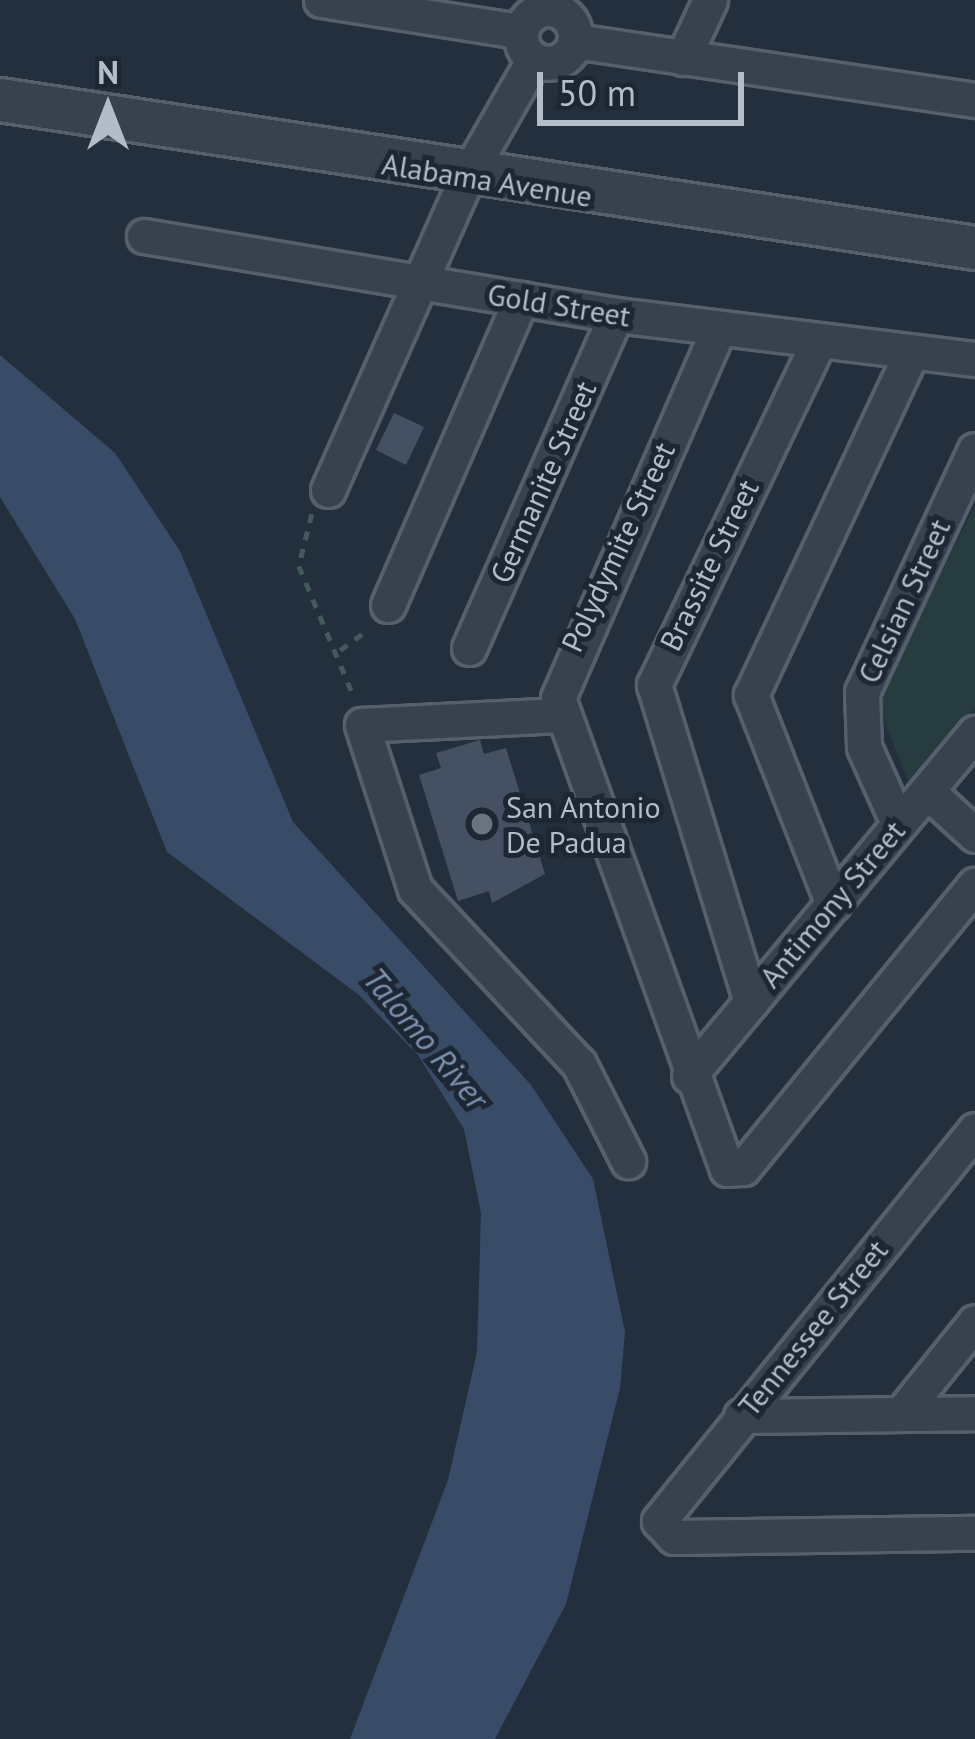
<!DOCTYPE html>
<style>
body{margin:0}
#map{position:relative;width:975px;height:1739px;overflow:hidden;background:#242f3e;font-family:"PT Sans",sans-serif}
div>[style]{position:absolute}
[style*='--x']{left:calc(var(--x)*1px);top:calc(var(--y)*1px);width:calc(var(--w)*1px);rotate:calc(var(--a)*1deg)}
.green>*{inset:0;background:#263c3f}
.water>*{inset:0;background:#394c67}
.building>*{inset:0;background:#455162}
.path>*{height:4.5px;margin-top:-2.25px;transform-origin:0;background:repeating-linear-gradient(90deg,#44595c 0 9px,transparent 0 18px)}
.roads{filter:drop-shadow(3px 0 #565f6c) drop-shadow(-3px 0 #565f6c) drop-shadow(0 3px #565f6c) drop-shadow(0 -3px #565f6c)}
.minor>*{height:33px;margin:-16.5px;padding:0 16.5px;transform-origin:16.5px;border-radius:16.5px;background:#38414e}
.minor>.ring{margin:-16.5px;padding:0;box-sizing:content-box;background:none;border:33px solid #38414e;border-radius:50%}
.tertiary>*{height:42px;margin:-21px;padding:0 21px;transform-origin:21px;border-radius:21px;background:#38414e}
.dots>*{width:33px;height:33px;translate:-50% -50%;box-sizing:border-box;border:6px solid #1d2633;border-radius:50%}
span{translate:-50% -50%;white-space:nowrap;text-align:center;line-height:1.15;-webkit-text-stroke:10px #1d2633;paint-order:stroke}
.street-label{font-size:30px;color:#b4bcc9}
.poi-label{font-size:30px;color:#b4bcc9}
.left{translate:0 -50%;text-align:left}
.water-label{font-size:33px;color:#7c92b1;font-style:italic}
.north{position:absolute;left:48px;top:48px;width:120px;height:120px;-webkit-text-stroke:9px #1d2633;paint-order:stroke;rotate:0deg;font-size:33px;font-weight:700;line-height:48px;text-align:center;color:#b4bcc9}
.north::after{content:'';display:block;margin:auto;width:42px;height:54px;background:#b4bcc9;clip-path:polygon(50% 0,100% 100%,50% 72%,0 100%)}
.scale{position:absolute;left:537px;top:72px;width:207px;height:54px;box-sizing:border-box;border:6px solid #b4bcc9;border-top:0;padding-left:15px;font-size:36px;line-height:42px;white-space:nowrap;color:#b4bcc9;-webkit-text-stroke:9px #1d2633;paint-order:stroke}
</style>
<div id="map">
<div class="green">
<div style="clip-path:polygon(975px 505px,975px 708px,910px 786px,881px 714px,884px 688px)"></div>
</div>
<div class="water">
<div style="clip-path:polygon(0 355px,115px 453px,180px 551px,293px 822px,531px 1085px,593px 1179px,625px 1332px,620px 1388px,566px 1604px,495px 1739px,350px 1739px,448px 1480px,477px 1352px,481px 1213px,464px 1129px,418px 1055px,359px 995px,167px 852px,75px 619px,0 497px)"></div>
</div>
<div class="building">
<div style="clip-path:polygon(394px 413px,424px 427px,406px 465px,376px 450px)"></div>
<div style="clip-path:polygon(480px 740px,484px 754px,506px 748px,545px 874px,492px 903px,489px 891px,458px 901px,419px 775px,441px 768px,436px 753px)"></div>
</div>
<div class="path">
<div style="--x:312;--y:514;--w:54;--a:104"></div>
<div style="--x:299;--y:566;--w:142;--a:67.2"></div>
<div style="--x:340;--y:650;--w:36;--a:-36"></div>
</div>
<div class="roads">
<div class="minor">
<div style="--x:321;--y:0;--w:201;--a:8.9"></div>
<div class="ring" style="left:521px;top:9px;width:21px;height:21px"></div>
<div style="--x:575;--y:41;--w:404;--a:8.4"></div>
<div style="--x:683;--y:58;--w:64;--a:-65"></div>
<div style="--x:144;--y:236;--w:479;--a:9.5"></div>
<div style="--x:616;--y:315;--w:362;--a:7"></div>
<div style="--x:718;--y:330;--w:401;--a:113.5"></div>
<div style="--x:558;--y:698;--w:500;--a:70.26"></div>
<div style="--x:727;--y:1169;--w:16;--a:-4"></div>
<div style="--x:743;--y:1168;--w:366;--a:-50.7"></div>
<div style="--x:328;--y:490;--w:341;--a:-66.1"></div>
<div style="--x:466;--y:178;--w:137;--a:-60.3"></div>
<div style="--x:388;--y:605;--w:334;--a:-66.5"></div>
<div style="--x:469;--y:648;--w:364;--a:-66.2"></div>
<div style="--x:559;--y:715;--w:197;--a:177.1"></div>
<div style="--x:362;--y:725;--w:172;--a:72.1"></div>
<div style="--x:415;--y:889;--w:240;--a:46.9"></div>
<div style="--x:579;--y:1064;--w:109;--a:63.2"></div>
<div style="--x:927;--y:791;--w:65;--a:42.5"></div>
<div style="--x:898;--y:823;--w:83;--a:-114.1"></div>
<div style="--x:864;--y:747;--w:55;--a:-92.1"></div>
<div style="--x:862;--y:692;--w:267;--a:-65"></div>
<div style="--x:833;--y:904;--w:225;--a:-111.4"></div>
<div style="--x:751;--y:695;--w:377;--a:-64.9"></div>
<div style="--x:751;--y:1002;--w:332;--a:-107"></div>
<div style="--x:654;--y:685;--w:380;--a:-64.4"></div>
<div style="--x:689;--y:1076;--w:447;--a:-50.2"></div>
<div style="--x:975;--y:1130;--w:503;--a:128.94"></div>
<div style="--x:659;--y:1521;--w:22;--a:47"></div>
<div style="--x:674;--y:1537;--w:301;--a:-0.8"></div>
<div style="--x:901;--y:1414;--w:118;--a:-51.2"></div>
<div style="--x:741;--y:1416;--w:234;--a:-0.7"></div>
</div>
<div class="tertiary">
<div style="--x:0;--y:100;--w:986;--a:8.63"></div>
</div>
</div>
<div class="dots">
<div style="left:482px;top:824px;background:#6b7280"></div>
</div>
<div class="street-label">
<span style="left:487px;top:180px;rotate:9deg">Alabama Avenue</span>
<span style="left:559px;top:305px;rotate:9deg">Gold Street</span>
<span style="left:543px;top:482px;rotate:-66deg">Germanite Street</span>
<span style="left:618px;top:547px;rotate:-65deg">Polydymite Street</span>
<span style="left:709px;top:565px;rotate:-64deg">Brassite Street</span>
<span style="left:904px;top:601px;rotate:-65deg">Celsian Street</span>
<span style="left:832px;top:904px;rotate:-50deg">Antimony Street</span>
<span style="left:813px;top:1328px;rotate:-51deg">Tennessee Street</span>
</div>
<div class="poi-label">
<span class="left" style="left:506px;top:824px">San Antonio<br>De Padua</span>
</div>
<div class="water-label">
<span style="left:426px;top:1038px;rotate:50deg">Talomo River</span>
</div>
<div class="north">N</div>
<div class="scale">50 m</div>
</div>
